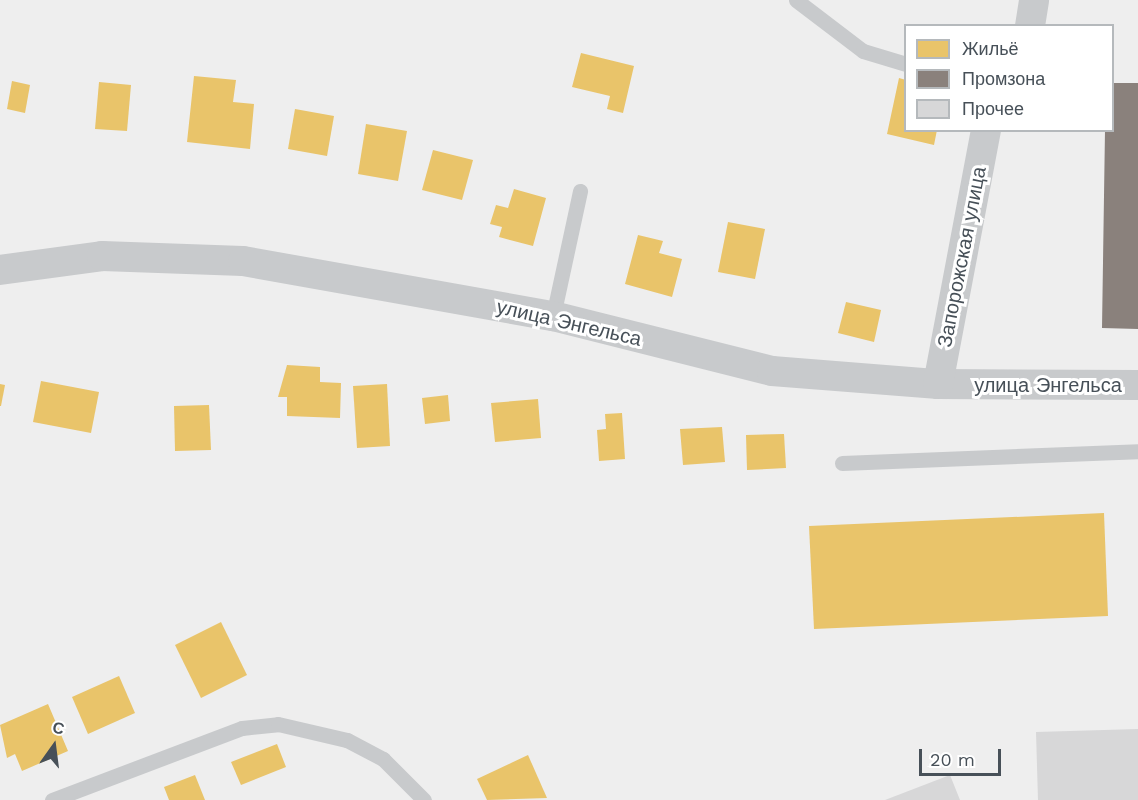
<!DOCTYPE html>
<meta charset="utf-8">
<style>
body{margin:0}
#map{position:relative;width:1138px;height:800px;overflow:hidden;background:#eee;font-family:"Work Sans",sans-serif}
div>[style]{position:absolute}
[style*='--x']{left:calc(var(--x)*1px);top:calc(var(--y)*1px);width:calc(var(--w)*1px);rotate:calc(var(--a)*1deg)}
.homes>*{inset:0;background:#e9c46a}
.industry>*{inset:0;background:#8a817c}
.building>*{inset:0;background:#d7d7d8}
.service>*{height:15px;margin:-7.5px;padding:0 7.5px;transform-origin:7.5px;border-radius:7.5px;background:#c8cacc}
.minor>*{height:30px;margin:-15px;padding:0 15px;transform-origin:15px;border-radius:15px;background:#c8cacc}
span{translate:-50% -50%;white-space:nowrap;text-align:center;line-height:1.15;-webkit-text-stroke:6px #fff;paint-order:stroke}
.street-label{font-size:20px;color:#475058}
.legend{position:absolute;left:904px;top:24px;width:210px;height:108px;box-sizing:border-box;background:#fff;border:2px solid #b5b9bc;margin:0;padding:8px 10px;list-style:none;font-size:18px;color:#475058}
.legend li{display:flex;align-items:center;gap:12px;height:30px}
.legend b{width:30px;border:2px solid #b5b9bc}
.north{position:absolute;left:24px;top:716px;width:60px;height:60px;-webkit-text-stroke:4px #fff;paint-order:stroke;rotate:14deg;font-size:16px;font-weight:700;line-height:24px;text-align:center;color:#475058}
.north::after{content:'';display:block;margin:auto;width:21px;height:27px;background:#475058;clip-path:polygon(50% 0,100% 100%,50% 72%,0 100%)}
.scale{position:absolute;left:919px;top:749px;width:82px;height:27px;box-sizing:border-box;border:3px solid #475058;border-top:0;padding-left:8px;font-size:18px;line-height:21px;white-space:nowrap;color:#475058;-webkit-text-stroke:4px #fff;paint-order:stroke}
</style>
<div id="map">
<div class="homes">
<div style="clip-path:polygon(581px 53px,634px 66px,623px 113px,607px 109px,610px 96px,572px 87px)"></div>
<div style="clip-path:polygon(194px 76px,236px 80px,233px 102px,254px 104px,250px 149px,187px 142px)"></div>
<div style="clip-path:polygon(899px 78px,906px 80px,906px 130px,937px 130px,934px 145px,887px 134px)"></div>
<div style="clip-path:polygon(12px 81px,30px 85px,25px 113px,7px 109px)"></div>
<div style="clip-path:polygon(99px 82px,131px 85px,127px 131px,95px 129px)"></div>
<div style="clip-path:polygon(295px 109px,334px 116px,327px 156px,288px 149px)"></div>
<div style="clip-path:polygon(366px 124px,407px 131px,398px 181px,358px 174px)"></div>
<div style="clip-path:polygon(433px 150px,473px 160px,462px 200px,422px 190px)"></div>
<div style="clip-path:polygon(514px 189px,546px 198px,533px 246px,499px 237px,502px 227px,490px 224px,496px 205px,508px 208px)"></div>
<div style="clip-path:polygon(728px 222px,765px 229px,755px 279px,718px 272px)"></div>
<div style="clip-path:polygon(638px 235px,663px 241px,659px 253px,682px 259px,672px 297px,625px 284px)"></div>
<div style="clip-path:polygon(846px 302px,881px 310px,874px 342px,838px 333px)"></div>
<div style="clip-path:polygon(287px 365px,320px 367px,320px 382px,341px 383px,340px 418px,287px 416px,287px 397px,278px 397px)"></div>
<div style="clip-path:polygon(41px 381px,99px 392px,91px 433px,33px 422px)"></div>
<div style="clip-path:polygon(0 384px,5px 385px,1px 406px,0 406px)"></div>
<div style="clip-path:polygon(387px 384px,390px 446px,357px 448px,353px 386px)"></div>
<div style="clip-path:polygon(448px 395px,450px 421px,425px 424px,422px 398px)"></div>
<div style="clip-path:polygon(538px 399px,541px 438px,495px 442px,491px 403px)"></div>
<div style="clip-path:polygon(209px 405px,211px 450px,175px 451px,174px 406px)"></div>
<div style="clip-path:polygon(622px 413px,625px 459px,599px 461px,597px 430px,606px 429px,605px 414px)"></div>
<div style="clip-path:polygon(722px 427px,725px 462px,683px 465px,680px 429px)"></div>
<div style="clip-path:polygon(784px 434px,786px 468px,747px 470px,746px 435px)"></div>
<div style="clip-path:polygon(1104px 513px,1108px 616px,814px 629px,809px 526px)"></div>
<div style="clip-path:polygon(221px 622px,247px 675px,201px 698px,175px 645px)"></div>
<div style="clip-path:polygon(119px 676px,135px 713px,88px 734px,72px 697px)"></div>
<div style="clip-path:polygon(48px 704px,68px 751px,22px 771px,15px 754px,7px 758px,0 725px)"></div>
<div style="clip-path:polygon(277px 744px,286px 767px,241px 785px,231px 762px)"></div>
<div style="clip-path:polygon(528px 755px,547px 798px,487px 800px,477px 779px)"></div>
<div style="clip-path:polygon(195px 775px,205px 800px,169px 800px,164px 787px)"></div>
</div>
<div class="industry">
<div style="clip-path:polygon(1112px 83px,1138px 83px,1138px 329px,1102px 328px,1105px 130px,1112px 130px)"></div>
</div>
<div class="building">
<div style="clip-path:polygon(1138px 729px,1138px 800px,1038px 800px,1036px 732px)"></div>
<div style="clip-path:polygon(950px 775px,960px 800px,885px 800px)"></div>
</div>
<div class="service">
<div style="--x:796;--y:0;--w:84;--a:37.3"></div>
<div style="--x:863;--y:51;--w:45;--a:16.8"></div>
<div style="--x:553;--y:316;--w:128;--a:-77.8"></div>
<div style="--x:842;--y:463;--w:296;--a:-2.3"></div>
<div style="--x:52;--y:800;--w:203;--a:-20.8"></div>
<div style="--x:242;--y:728;--w:36;--a:-6"></div>
<div style="--x:278;--y:724;--w:71;--a:13.1"></div>
<div style="--x:347;--y:740;--w:41;--a:27.8"></div>
<div style="--x:383;--y:759;--w:58;--a:45"></div>
</div>
<div class="minor">
<div style="--x:1030;--y:26;--w:26;--a:-81"></div>
<div style="--x:0;--y:270;--w:103;--a:-7.8"></div>
<div style="--x:102;--y:256;--w:141;--a:2"></div>
<div style="--x:243;--y:261;--w:315;--a:10.1"></div>
<div style="--x:553;--y:316;--w:226;--a:14.1"></div>
<div style="--x:772;--y:371;--w:167;--a:4.5"></div>
<div style="--x:938;--y:384;--w:200;--a:0.3"></div>
<div style="--x:938;--y:384;--w:258;--a:-79.3"></div>
</div>
<div class="street-label">
<span style="left:962px;top:257px;rotate:-79deg">Запорожская улица</span>
<span style="left:569px;top:323px;rotate:13deg">улица Энгельса</span>
<span style="left:1048px;top:385px">улица Энгельса</span>
</div>
<ul class="legend">
<li><b style="height:16px;background:#e9c46a"></b>Жильё</li>
<li><b style="height:16px;background:#8a817c"></b>Промзона</li>
<li><b style="height:16px;background:#d7d7d8"></b>Прочее</li>
</ul>
<div class="north">С</div>
<div class="scale">20 m</div>
</div>
